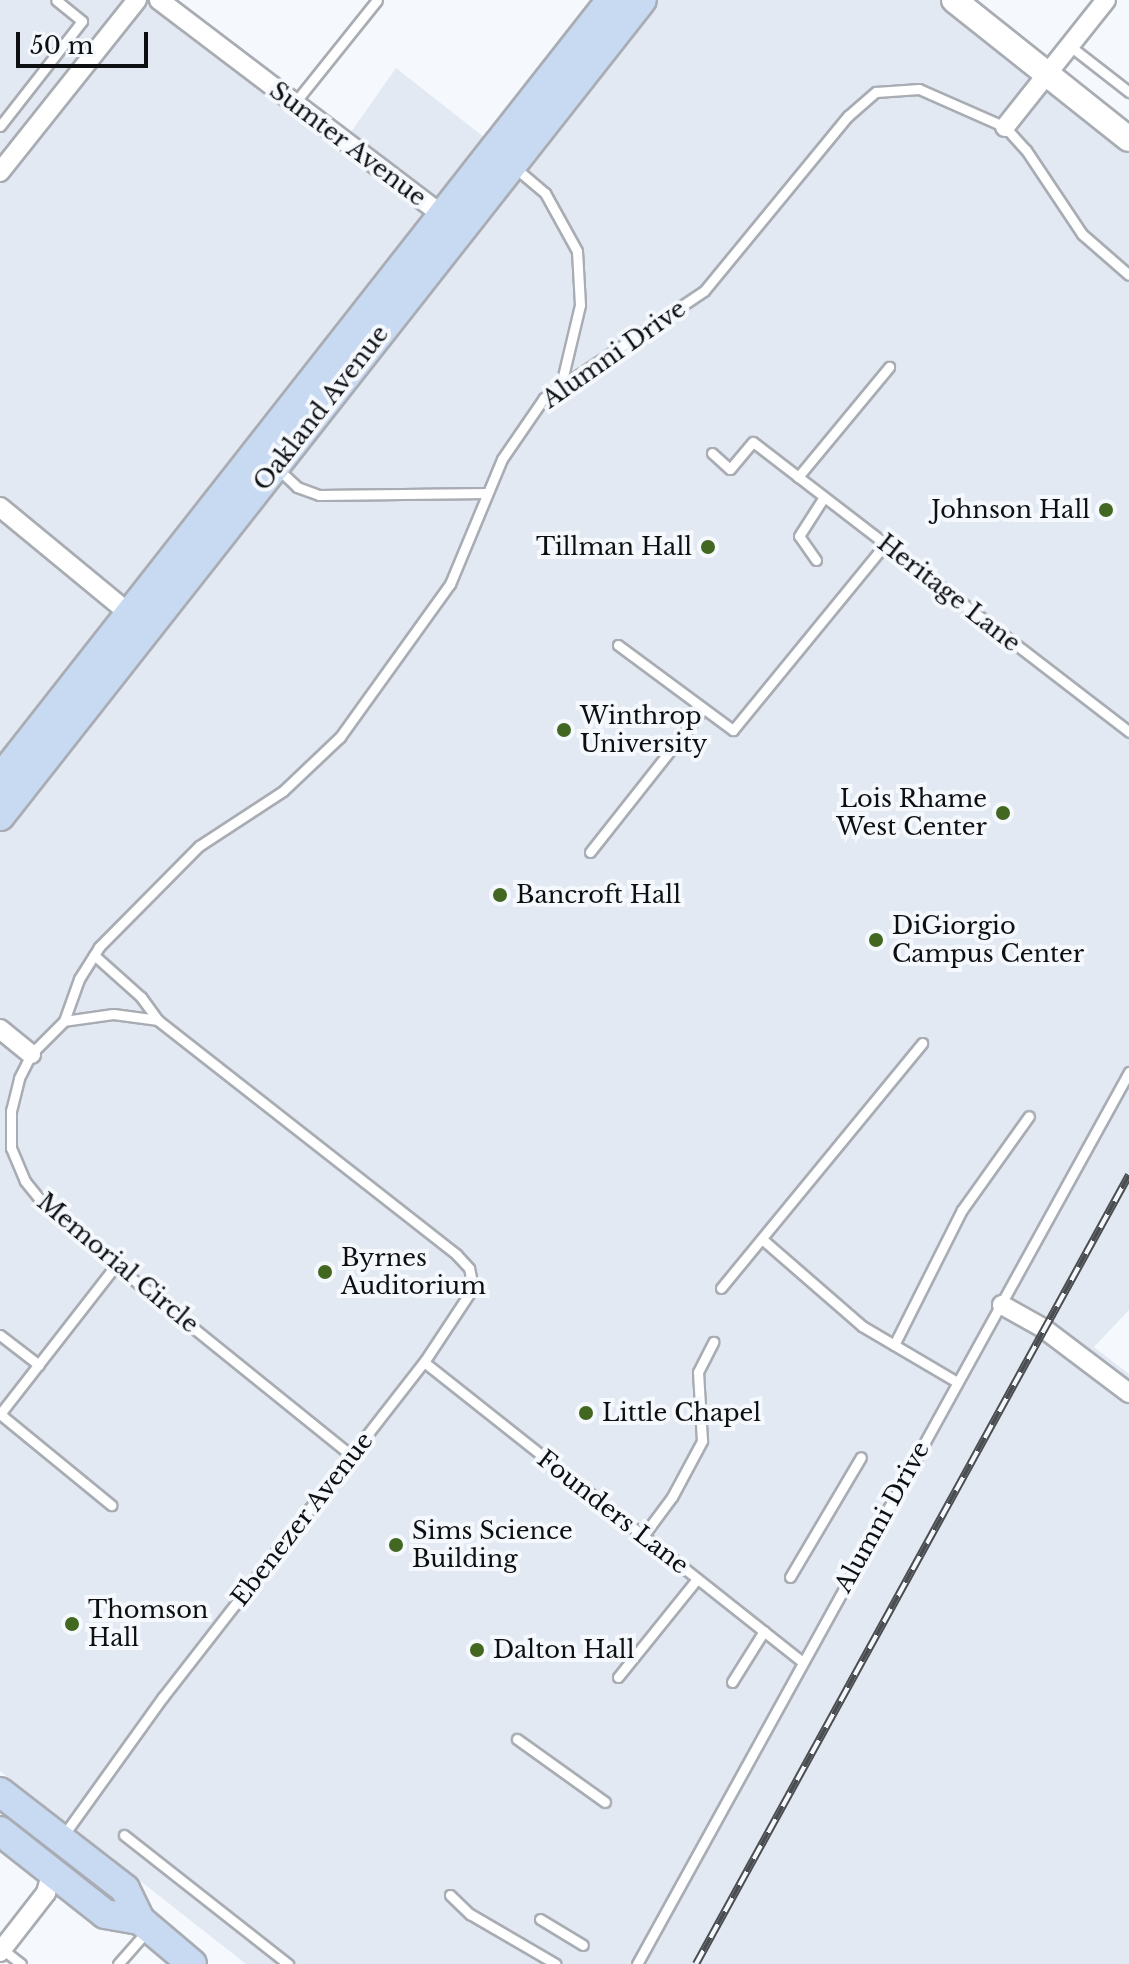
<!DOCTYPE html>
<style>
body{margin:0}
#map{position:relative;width:1129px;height:1964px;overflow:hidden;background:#f5f9fe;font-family:"Libre Baskerville",serif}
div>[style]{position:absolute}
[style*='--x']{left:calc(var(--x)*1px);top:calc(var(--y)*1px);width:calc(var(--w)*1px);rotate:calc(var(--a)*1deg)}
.built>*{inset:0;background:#e2e9f3}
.roads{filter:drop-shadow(2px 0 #a9adb3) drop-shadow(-2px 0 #a9adb3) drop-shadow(0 2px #a9adb3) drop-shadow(0 -2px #a9adb3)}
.lane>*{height:9px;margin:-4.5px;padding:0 4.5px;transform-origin:4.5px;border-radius:4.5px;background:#fff}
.street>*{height:18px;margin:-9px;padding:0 9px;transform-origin:9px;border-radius:9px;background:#fff}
.secondary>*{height:24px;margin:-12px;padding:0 12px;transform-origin:12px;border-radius:12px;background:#fff}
.primary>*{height:28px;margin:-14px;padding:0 14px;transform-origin:14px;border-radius:14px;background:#c8d9f2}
.rail>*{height:8px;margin-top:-4px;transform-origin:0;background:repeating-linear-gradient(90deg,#f5f9fe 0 15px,#4b4e51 0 30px);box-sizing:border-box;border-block:2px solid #4b4e51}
.dots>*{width:22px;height:22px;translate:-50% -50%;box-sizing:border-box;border:4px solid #f5f9fe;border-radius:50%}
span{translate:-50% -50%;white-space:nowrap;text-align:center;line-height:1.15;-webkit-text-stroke:8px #f5f9fe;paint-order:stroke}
.street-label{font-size:24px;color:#0d0f11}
.poi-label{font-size:24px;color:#0d0f11}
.right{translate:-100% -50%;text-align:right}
.left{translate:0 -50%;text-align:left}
.scale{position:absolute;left:16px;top:32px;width:132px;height:36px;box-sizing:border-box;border:4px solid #0d0f11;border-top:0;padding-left:10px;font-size:24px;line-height:28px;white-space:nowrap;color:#0d0f11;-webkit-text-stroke:6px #f5f9fe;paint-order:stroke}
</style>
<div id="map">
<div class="built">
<div style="clip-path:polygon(0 0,162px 0,344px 142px,396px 68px,499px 149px,618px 0,954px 0,1129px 139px,1129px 1310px,1094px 1347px,1129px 1374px,1129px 1964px,246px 1964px,0 1771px)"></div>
</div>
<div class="roads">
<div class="lane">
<div style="--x:1070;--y:46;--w:75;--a:37.9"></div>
<div style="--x:293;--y:105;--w:134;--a:-51.3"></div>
<div style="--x:0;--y:126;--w:133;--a:-52"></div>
<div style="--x:82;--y:21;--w:33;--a:-141"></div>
<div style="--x:513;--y:166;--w:42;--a:40.2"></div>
<div style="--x:545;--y:193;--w:66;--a:61.1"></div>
<div style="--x:577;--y:251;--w:54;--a:86.8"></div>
<div style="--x:580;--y:305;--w:82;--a:103.4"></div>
<div style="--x:712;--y:453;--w:24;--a:42"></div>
<div style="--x:730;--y:469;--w:35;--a:-50"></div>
<div style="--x:753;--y:442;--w:475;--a:37.6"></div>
<div style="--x:278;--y:469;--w:26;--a:43"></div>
<div style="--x:297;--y:487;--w:23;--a:20"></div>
<div style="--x:319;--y:495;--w:168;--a:-0.7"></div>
<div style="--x:798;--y:477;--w:143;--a:-50.4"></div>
<div style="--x:816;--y:560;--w:29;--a:-125"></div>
<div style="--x:799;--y:536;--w:46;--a:-57.3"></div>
<div style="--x:618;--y:645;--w:143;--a:36.5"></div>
<div style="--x:733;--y:730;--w:240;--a:-50.7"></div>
<div style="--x:590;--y:852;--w:181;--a:-51.7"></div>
<div style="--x:94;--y:955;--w:63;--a:41.8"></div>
<div style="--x:141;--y:997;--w:29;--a:54"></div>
<div style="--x:762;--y:1239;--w:133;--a:41"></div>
<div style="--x:862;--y:1326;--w:110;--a:30.5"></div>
<div style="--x:721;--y:1288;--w:317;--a:-50.6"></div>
<div style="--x:0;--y:1335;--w:49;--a:37.6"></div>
<div style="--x:894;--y:1345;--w:151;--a:-63.3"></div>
<div style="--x:962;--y:1210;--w:115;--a:-54.5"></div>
<div style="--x:424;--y:1362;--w:483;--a:38.4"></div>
<div style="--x:0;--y:1414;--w:189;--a:-52.1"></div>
<div style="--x:0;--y:1414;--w:144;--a:39.3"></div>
<div style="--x:352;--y:1456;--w:388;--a:-141.1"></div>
<div style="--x:50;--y:1212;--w:40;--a:-129"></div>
<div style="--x:25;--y:1181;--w:36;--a:-113"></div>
<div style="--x:11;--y:1148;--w:37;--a:-90"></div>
<div style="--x:11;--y:1111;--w:34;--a:-76"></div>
<div style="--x:19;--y:1078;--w:27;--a:-63"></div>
<div style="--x:31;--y:1054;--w:47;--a:-45"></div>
<div style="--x:64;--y:1021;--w:45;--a:-70.3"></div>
<div style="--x:79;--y:979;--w:38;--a:-58"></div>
<div style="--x:99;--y:947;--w:142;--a:-45.3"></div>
<div style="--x:199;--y:846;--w:100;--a:-33.2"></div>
<div style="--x:283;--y:791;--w:79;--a:-43.5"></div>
<div style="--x:340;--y:737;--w:188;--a:-54.3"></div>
<div style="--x:450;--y:584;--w:135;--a:-67.4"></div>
<div style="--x:502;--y:459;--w:74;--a:-55.5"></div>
<div style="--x:544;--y:398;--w:192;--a:-33.8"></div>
<div style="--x:704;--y:291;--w:227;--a:-50.6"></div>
<div style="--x:848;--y:116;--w:37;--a:-41"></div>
<div style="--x:876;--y:92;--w:43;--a:-4"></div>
<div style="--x:919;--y:89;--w:94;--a:23.8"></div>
<div style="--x:1005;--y:127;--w:31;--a:48"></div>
<div style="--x:1026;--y:150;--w:101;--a:56.3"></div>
<div style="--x:1082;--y:234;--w:62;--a:41.1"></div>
<div style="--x:643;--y:1536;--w:49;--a:-53.4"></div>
<div style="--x:672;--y:1497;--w:64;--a:-61.8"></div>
<div style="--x:702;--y:1441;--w:69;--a:-93.3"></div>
<div style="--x:698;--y:1372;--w:34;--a:-63"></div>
<div style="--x:790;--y:1577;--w:139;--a:-59.4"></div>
<div style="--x:618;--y:1677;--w:126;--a:-51.1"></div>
<div style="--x:732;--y:1682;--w:60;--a:-57.9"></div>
<div style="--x:517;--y:1739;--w:108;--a:35.6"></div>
<div style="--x:124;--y:1835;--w:209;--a:38.2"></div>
<div style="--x:63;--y:1836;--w:171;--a:-54.3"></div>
<div style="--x:163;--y:1697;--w:425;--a:-52.1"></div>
<div style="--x:424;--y:1362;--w:89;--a:-56.5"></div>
<div style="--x:473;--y:1288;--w:20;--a:-101"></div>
<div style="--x:469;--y:1268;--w:19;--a:-133"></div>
<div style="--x:456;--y:1254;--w:379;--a:-141.9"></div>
<div style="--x:158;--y:1020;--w:45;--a:-172.4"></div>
<div style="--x:113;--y:1014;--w:49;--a:171.9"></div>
<div style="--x:450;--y:1895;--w:28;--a:44"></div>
<div style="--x:470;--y:1914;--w:99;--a:30.2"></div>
<div style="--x:540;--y:1919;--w:50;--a:31.2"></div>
<div style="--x:2;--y:1949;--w:24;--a:38"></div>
<div style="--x:118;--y:1964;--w:44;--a:-48.7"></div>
<div style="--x:637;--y:1964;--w:1019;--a:-61.12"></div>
</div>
<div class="street">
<div style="--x:159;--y:0;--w:364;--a:37.2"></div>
<div style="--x:1005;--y:127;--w:162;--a:-51.5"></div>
<div style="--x:0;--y:172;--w:220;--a:-51.5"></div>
<div style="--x:0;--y:507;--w:178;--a:39.5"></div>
<div style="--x:0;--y:1029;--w:40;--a:39"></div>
<div style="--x:1002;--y:1305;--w:47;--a:29.3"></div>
<div style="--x:1043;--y:1328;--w:108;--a:37.1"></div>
<div style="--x:0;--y:1952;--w:75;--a:-52.1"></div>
<div style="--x:46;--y:1893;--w:24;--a:-75"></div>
</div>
<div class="secondary">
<div style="--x:954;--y:0;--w:223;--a:38.5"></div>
</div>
<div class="primary">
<div style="--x:0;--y:779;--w:990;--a:-51.89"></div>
<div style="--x:0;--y:816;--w:1038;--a:-51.81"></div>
<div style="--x:0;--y:1792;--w:158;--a:37.8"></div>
<div style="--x:125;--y:1889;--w:34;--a:64"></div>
<div style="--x:140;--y:1920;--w:68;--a:40.2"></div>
<div style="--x:0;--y:1831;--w:134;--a:38.3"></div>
<div style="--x:105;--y:1914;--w:36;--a:10"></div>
</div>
</div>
<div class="rail">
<div style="--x:696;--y:1964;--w:900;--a:-61.24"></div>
</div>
<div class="dots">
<div style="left:1106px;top:510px;background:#416721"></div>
<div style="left:708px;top:547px;background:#416721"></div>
<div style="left:564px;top:730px;background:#416721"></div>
<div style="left:1003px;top:813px;background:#416721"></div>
<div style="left:500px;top:895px;background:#416721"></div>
<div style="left:876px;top:940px;background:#416721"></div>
<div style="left:325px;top:1272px;background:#416721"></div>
<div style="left:586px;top:1413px;background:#416721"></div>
<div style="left:396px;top:1545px;background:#416721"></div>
<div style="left:72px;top:1624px;background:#416721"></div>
<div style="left:477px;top:1650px;background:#416721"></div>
</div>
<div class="street-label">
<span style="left:348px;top:144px;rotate:37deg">Sumter Avenue</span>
<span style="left:614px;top:354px;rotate:-35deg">Alumni Drive</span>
<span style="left:321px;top:408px;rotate:-52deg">Oakland Avenue</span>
<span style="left:949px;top:593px;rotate:38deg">Heritage Lane</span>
<span style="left:118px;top:1263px;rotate:40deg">Memorial Circle</span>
<span style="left:613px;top:1512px;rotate:38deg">Founders Lane</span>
<span style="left:882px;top:1517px;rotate:-61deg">Alumni Drive</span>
<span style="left:302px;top:1519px;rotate:-52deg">Ebenezer Avenue</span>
</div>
<div class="poi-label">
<span class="right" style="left:1090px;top:510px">Johnson Hall</span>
<span class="right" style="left:692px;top:547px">Tillman Hall</span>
<span class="left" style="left:580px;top:730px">Winthrop<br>University</span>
<span class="right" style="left:987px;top:813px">Lois Rhame<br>West Center</span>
<span class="left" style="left:516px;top:895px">Bancroft Hall</span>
<span class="left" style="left:892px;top:940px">DiGiorgio<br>Campus Center</span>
<span class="left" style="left:341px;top:1272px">Byrnes<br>Auditorium</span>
<span class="left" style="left:602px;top:1413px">Little Chapel</span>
<span class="left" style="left:412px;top:1545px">Sims Science<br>Building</span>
<span class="left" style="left:88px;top:1624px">Thomson<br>Hall</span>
<span class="left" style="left:493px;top:1650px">Dalton Hall</span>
</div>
<div class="scale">50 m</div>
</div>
